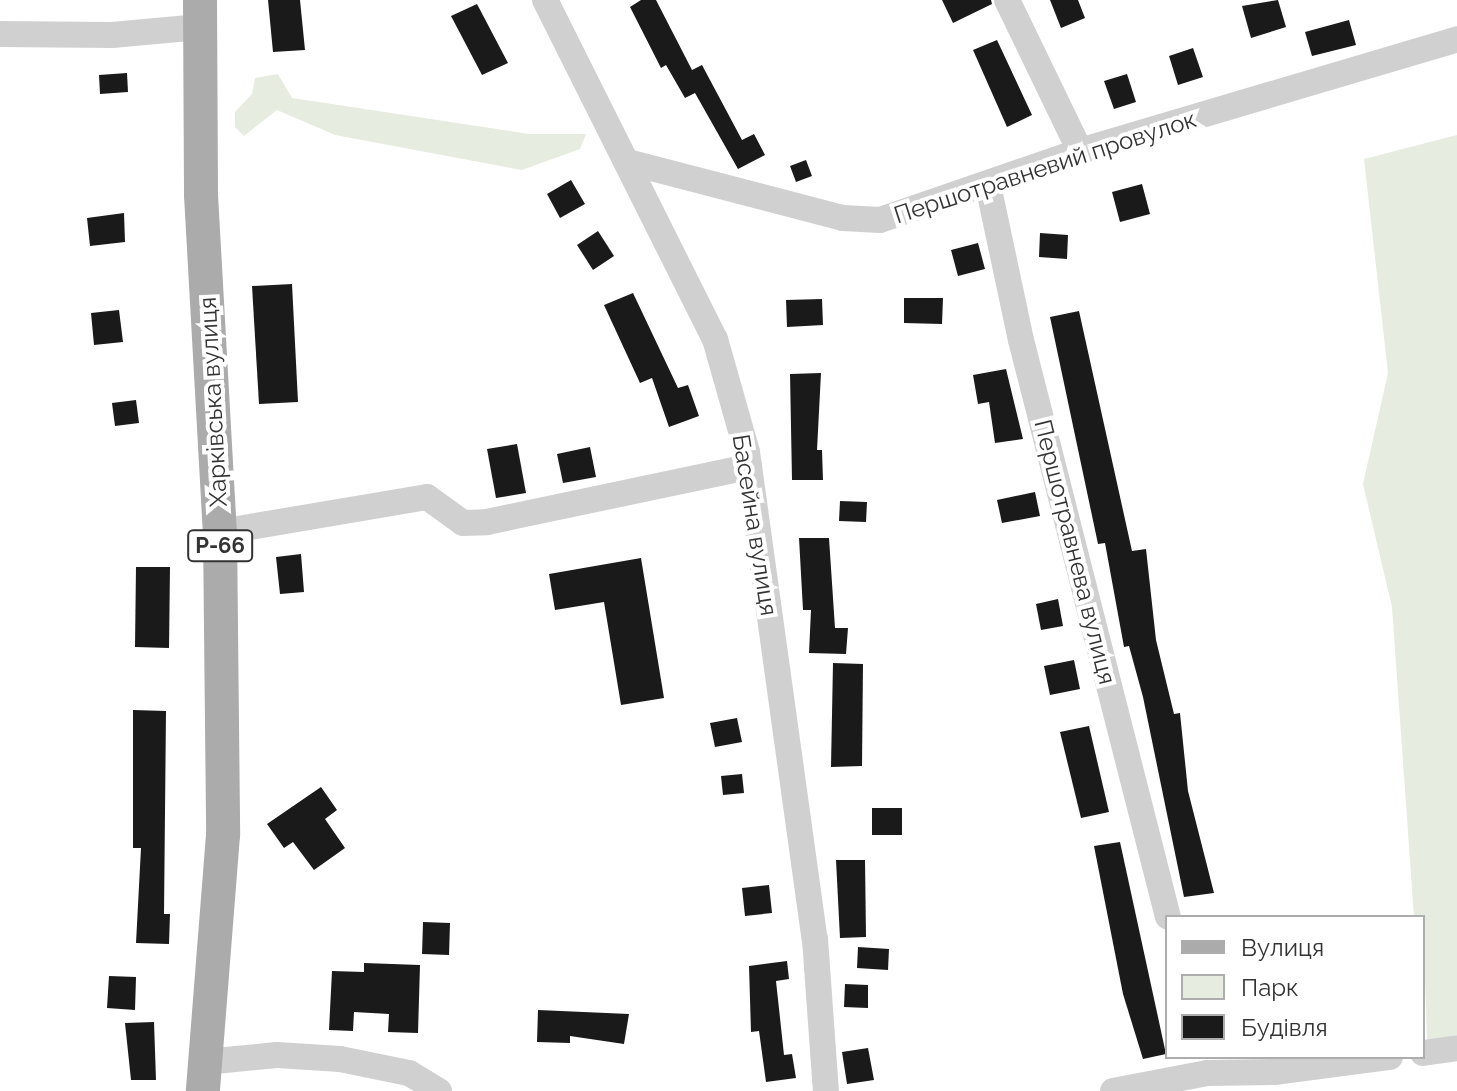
<!DOCTYPE html>
<meta charset="utf-8">
<style>
body{margin:0}
#map{position:relative;width:1457px;height:1091px;overflow:hidden;background:#fff;font-family:Raleway,sans-serif}
div>[style]{position:absolute}
[style*='--x']{left:calc(var(--x)*1px);top:calc(var(--y)*1px);width:calc(var(--w)*1px);rotate:calc(var(--a)*1deg)}
.green>*{inset:0;background:#e6ecdf}
.building>*{inset:0;background:#1a1a1a}
.minor>*{height:26px;margin:-13px;padding:0 13px;transform-origin:13px;border-radius:13px;background:#d0d0d0}
.major>*{height:34px;margin:-17px;padding:0 17px;transform-origin:17px;border-radius:17px;background:#ababab}
span{translate:-50% -50%;white-space:nowrap;text-align:center;line-height:1.15;-webkit-text-stroke:8px #fff;paint-order:stroke}
.shield-label span{padding:2px 6px;background:#fff;border:2px solid;border-radius:6px;-webkit-text-stroke-width:0}
.shield-label{font-size:22px;color:#333;font-weight:700}
.street-label{font-size:24px;color:#333}
.legend{position:absolute;left:1165px;top:915px;width:260px;height:144px;box-sizing:border-box;background:#fff;border:2px solid #adadad;margin:0;padding:10px 14px;list-style:none;font-size:24px;color:#333}
.legend li{display:flex;align-items:center;gap:16px;height:40px}
.legend b{width:40px;border:2px solid #adadad}
</style>
<div id="map">
<div class="green">
<div style="clip-path:polygon(278px 74px,292px 98px,529px 134px,586px 134px,580px 149px,522px 170px,335px 135px,277px 110px,244px 136px,235px 127px,235px 112px,252px 94px,255px 78px)"></div>
<div style="clip-path:polygon(1457px 135px,1457px 1035px,1427px 1041px,1423px 917px,1414px 917px,1392px 607px,1363px 484px,1388px 373px,1364px 159px)"></div>
</div>
<div class="building">
<div style="clip-path:polygon(268px 0,300px 0,305px 50px,273px 52px)"></div>
<div style="clip-path:polygon(641px 0,656px 0,692px 70px,702px 65px,742px 140px,754px 134px,765px 155px,738px 169px,695px 93px,685px 98px,666px 65px,661px 68px,630px 7px)"></div>
<div style="clip-path:polygon(942px 0,991px 0,992px 4px,953px 23px)"></div>
<div style="clip-path:polygon(1050px 0,1078px 0,1085px 18px,1061px 28px)"></div>
<div style="clip-path:polygon(1278px 0,1286px 27px,1251px 38px,1242px 6px)"></div>
<div style="clip-path:polygon(477px 4px,508px 63px,482px 75px,451px 16px)"></div>
<div style="clip-path:polygon(1349px 20px,1356px 45px,1312px 56px,1305px 32px)"></div>
<div style="clip-path:polygon(997px 40px,1032px 115px,1007px 127px,973px 50px)"></div>
<div style="clip-path:polygon(1193px 48px,1203px 77px,1178px 85px,1169px 56px)"></div>
<div style="clip-path:polygon(127px 73px,128px 92px,100px 94px,99px 75px)"></div>
<div style="clip-path:polygon(1127px 74px,1136px 102px,1114px 109px,1104px 81px)"></div>
<div style="clip-path:polygon(806px 160px,812px 176px,796px 182px,790px 166px)"></div>
<div style="clip-path:polygon(571px 180px,585px 204px,560px 218px,547px 194px)"></div>
<div style="clip-path:polygon(1142px 184px,1150px 214px,1120px 222px,1112px 192px)"></div>
<div style="clip-path:polygon(124px 213px,125px 242px,90px 246px,87px 218px)"></div>
<div style="clip-path:polygon(598px 231px,614px 256px,593px 270px,577px 245px)"></div>
<div style="clip-path:polygon(1040px 233px,1068px 235px,1067px 259px,1039px 257px)"></div>
<div style="clip-path:polygon(978px 243px,985px 269px,958px 276px,951px 250px)"></div>
<div style="clip-path:polygon(292px 284px,298px 402px,259px 404px,252px 286px)"></div>
<div style="clip-path:polygon(633px 293px,678px 388px,688px 385px,699px 416px,669px 427px,652px 378px,640px 383px,604px 305px)"></div>
<div style="clip-path:polygon(904px 298px,943px 298px,942px 324px,904px 323px)"></div>
<div style="clip-path:polygon(822px 299px,823px 325px,787px 327px,786px 300px)"></div>
<div style="clip-path:polygon(119px 310px,123px 342px,94px 345px,91px 313px)"></div>
<div style="clip-path:polygon(1079px 311px,1132px 551px,1146px 549px,1156px 640px,1174px 714px,1180px 713px,1188px 791px,1214px 893px,1184px 897px,1143px 697px,1129px 646px,1124px 647px,1105px 543px,1098px 544px,1050px 317px)"></div>
<div style="clip-path:polygon(1006px 369px,1023px 439px,995px 443px,989px 402px,978px 404px,973px 375px)"></div>
<div style="clip-path:polygon(821px 373px,817px 450px,822px 450px,823px 480px,792px 480px,790px 374px)"></div>
<div style="clip-path:polygon(136px 400px,139px 423px,115px 426px,112px 403px)"></div>
<div style="clip-path:polygon(517px 444px,526px 493px,496px 498px,487px 449px)"></div>
<div style="clip-path:polygon(590px 447px,596px 477px,563px 483px,557px 454px)"></div>
<div style="clip-path:polygon(1035px 492px,1040px 516px,1002px 523px,997px 500px)"></div>
<div style="clip-path:polygon(840px 501px,867px 502px,866px 522px,839px 521px)"></div>
<div style="clip-path:polygon(799px 538px,829px 538px,835px 628px,848px 628px,846px 654px,809px 653px,811px 610px,803px 610px)"></div>
<div style="clip-path:polygon(301px 554px,304px 592px,280px 594px,276px 557px)"></div>
<div style="clip-path:polygon(641px 558px,664px 698px,621px 705px,604px 602px,555px 610px,549px 574px)"></div>
<div style="clip-path:polygon(136px 567px,170px 567px,169px 648px,135px 647px)"></div>
<div style="clip-path:polygon(1058px 599px,1063px 626px,1041px 630px,1036px 604px)"></div>
<div style="clip-path:polygon(1074px 660px,1080px 689px,1050px 695px,1044px 666px)"></div>
<div style="clip-path:polygon(833px 663px,863px 664px,862px 766px,831px 767px)"></div>
<div style="clip-path:polygon(133px 710px,166px 711px,164px 914px,170px 914px,169px 944px,136px 943px,141px 848px,133px 848px)"></div>
<div style="clip-path:polygon(737px 718px,742px 742px,715px 747px,710px 723px)"></div>
<div style="clip-path:polygon(1089px 726px,1109px 812px,1081px 818px,1060px 732px)"></div>
<div style="clip-path:polygon(742px 774px,744px 793px,723px 795px,721px 776px)"></div>
<div style="clip-path:polygon(321px 787px,337px 810px,325px 819px,345px 848px,314px 870px,293px 842px,284px 848px,267px 824px)"></div>
<div style="clip-path:polygon(872px 808px,902px 808px,902px 835px,872px 835px)"></div>
<div style="clip-path:polygon(1120px 842px,1166px 1054px,1143px 1059px,1123px 994px,1094px 846px)"></div>
<div style="clip-path:polygon(836px 860px,865px 860px,866px 937px,840px 938px)"></div>
<div style="clip-path:polygon(769px 885px,772px 913px,745px 916px,742px 888px)"></div>
<div style="clip-path:polygon(423px 922px,450px 923px,449px 955px,422px 954px)"></div>
<div style="clip-path:polygon(858px 947px,889px 949px,888px 970px,857px 968px)"></div>
<div style="clip-path:polygon(787px 961px,789px 979px,776px 981px,784px 1055px,792px 1054px,796px 1078px,766px 1082px,759px 1031px,751px 1032px,749px 966px)"></div>
<div style="clip-path:polygon(364px 963px,420px 965px,418px 1033px,388px 1032px,389px 1014px,354px 1012px,353px 1031px,329px 1030px,332px 971px,364px 972px)"></div>
<div style="clip-path:polygon(109px 976px,136px 977px,135px 1010px,107px 1008px)"></div>
<div style="clip-path:polygon(845px 984px,868px 985px,868px 1008px,844px 1007px)"></div>
<div style="clip-path:polygon(538px 1010px,629px 1014px,624px 1044px,570px 1036px,570px 1043px,537px 1042px)"></div>
<div style="clip-path:polygon(154px 1022px,156px 1080px,131px 1080px,125px 1023px)"></div>
<div style="clip-path:polygon(868px 1048px,874px 1080px,847px 1084px,842px 1052px)"></div>
</div>
<div class="minor">
<div style="--x:545;--y:0;--w:379;--a:63.4"></div>
<div style="--x:715;--y:339;--w:117;--a:74.2"></div>
<div style="--x:747;--y:452;--w:492;--a:82.1"></div>
<div style="--x:815;--y:939;--w:152;--a:85.9"></div>
<div style="--x:1007;--y:0;--w:168;--a:64.2"></div>
<div style="--x:0;--y:34;--w:112;--a:0.5"></div>
<div style="--x:112;--y:35;--w:88;--a:-5.2"></div>
<div style="--x:628;--y:162;--w:222;--a:14.6"></div>
<div style="--x:843;--y:218;--w:37;--a:3"></div>
<div style="--x:880;--y:220;--w:212;--a:-19"></div>
<div style="--x:1080;--y:151;--w:393;--a:-16.5"></div>
<div style="--x:988;--y:185;--w:158;--a:78"></div>
<div style="--x:1021;--y:340;--w:595;--a:75.71"></div>
<div style="--x:220;--y:532;--w:210;--a:-9.6"></div>
<div style="--x:427;--y:497;--w:44;--a:35.8"></div>
<div style="--x:463;--y:523;--w:24;--a:-2"></div>
<div style="--x:487;--y:522;--w:268;--a:-11.9"></div>
<div style="--x:1423;--y:1053;--w:34;--a:-8"></div>
<div style="--x:205;--y:1062;--w:72;--a:-5.6"></div>
<div style="--x:277;--y:1055;--w:63;--a:3.6"></div>
<div style="--x:340;--y:1059;--w:70;--a:11.5"></div>
<div style="--x:409;--y:1073;--w:35;--a:31"></div>
<div style="--x:1113;--y:1091;--w:96;--a:-10.8"></div>
<div style="--x:1207;--y:1073;--w:67;--a:-0.9"></div>
<div style="--x:1274;--y:1072;--w:117;--a:-7.4"></div>
</div>
<div class="major">
<div style="--x:200;--y:0;--w:195;--a:89.7"></div>
<div style="--x:201;--y:195;--w:338;--a:86.8"></div>
<div style="--x:220;--y:532;--w:303;--a:89.4"></div>
<div style="--x:223;--y:835;--w:257;--a:94.5"></div>
</div>
<div class="shield-label">
<span style="left:220px;top:546px">Р-66</span>
</div>
<div class="street-label">
<span style="left:1045px;top:167px;rotate:-18deg">Першотравневий провулок</span>
<span style="left:213px;top:402px;rotate:-93deg">Харківська вулиця</span>
<span style="left:755px;top:525px;rotate:81deg">Басейна вулиця</span>
<span style="left:1075px;top:552px;rotate:76deg">Першотравнева вулиця</span>
</div>
<ul class="legend">
<li><b style="height:10px;background:#ababab"></b>Вулиця</li>
<li><b style="height:22px;background:#e6ecdf"></b>Парк</li>
<li><b style="height:22px;background:#1a1a1a"></b>Будівля</li>
</ul>
</div>
